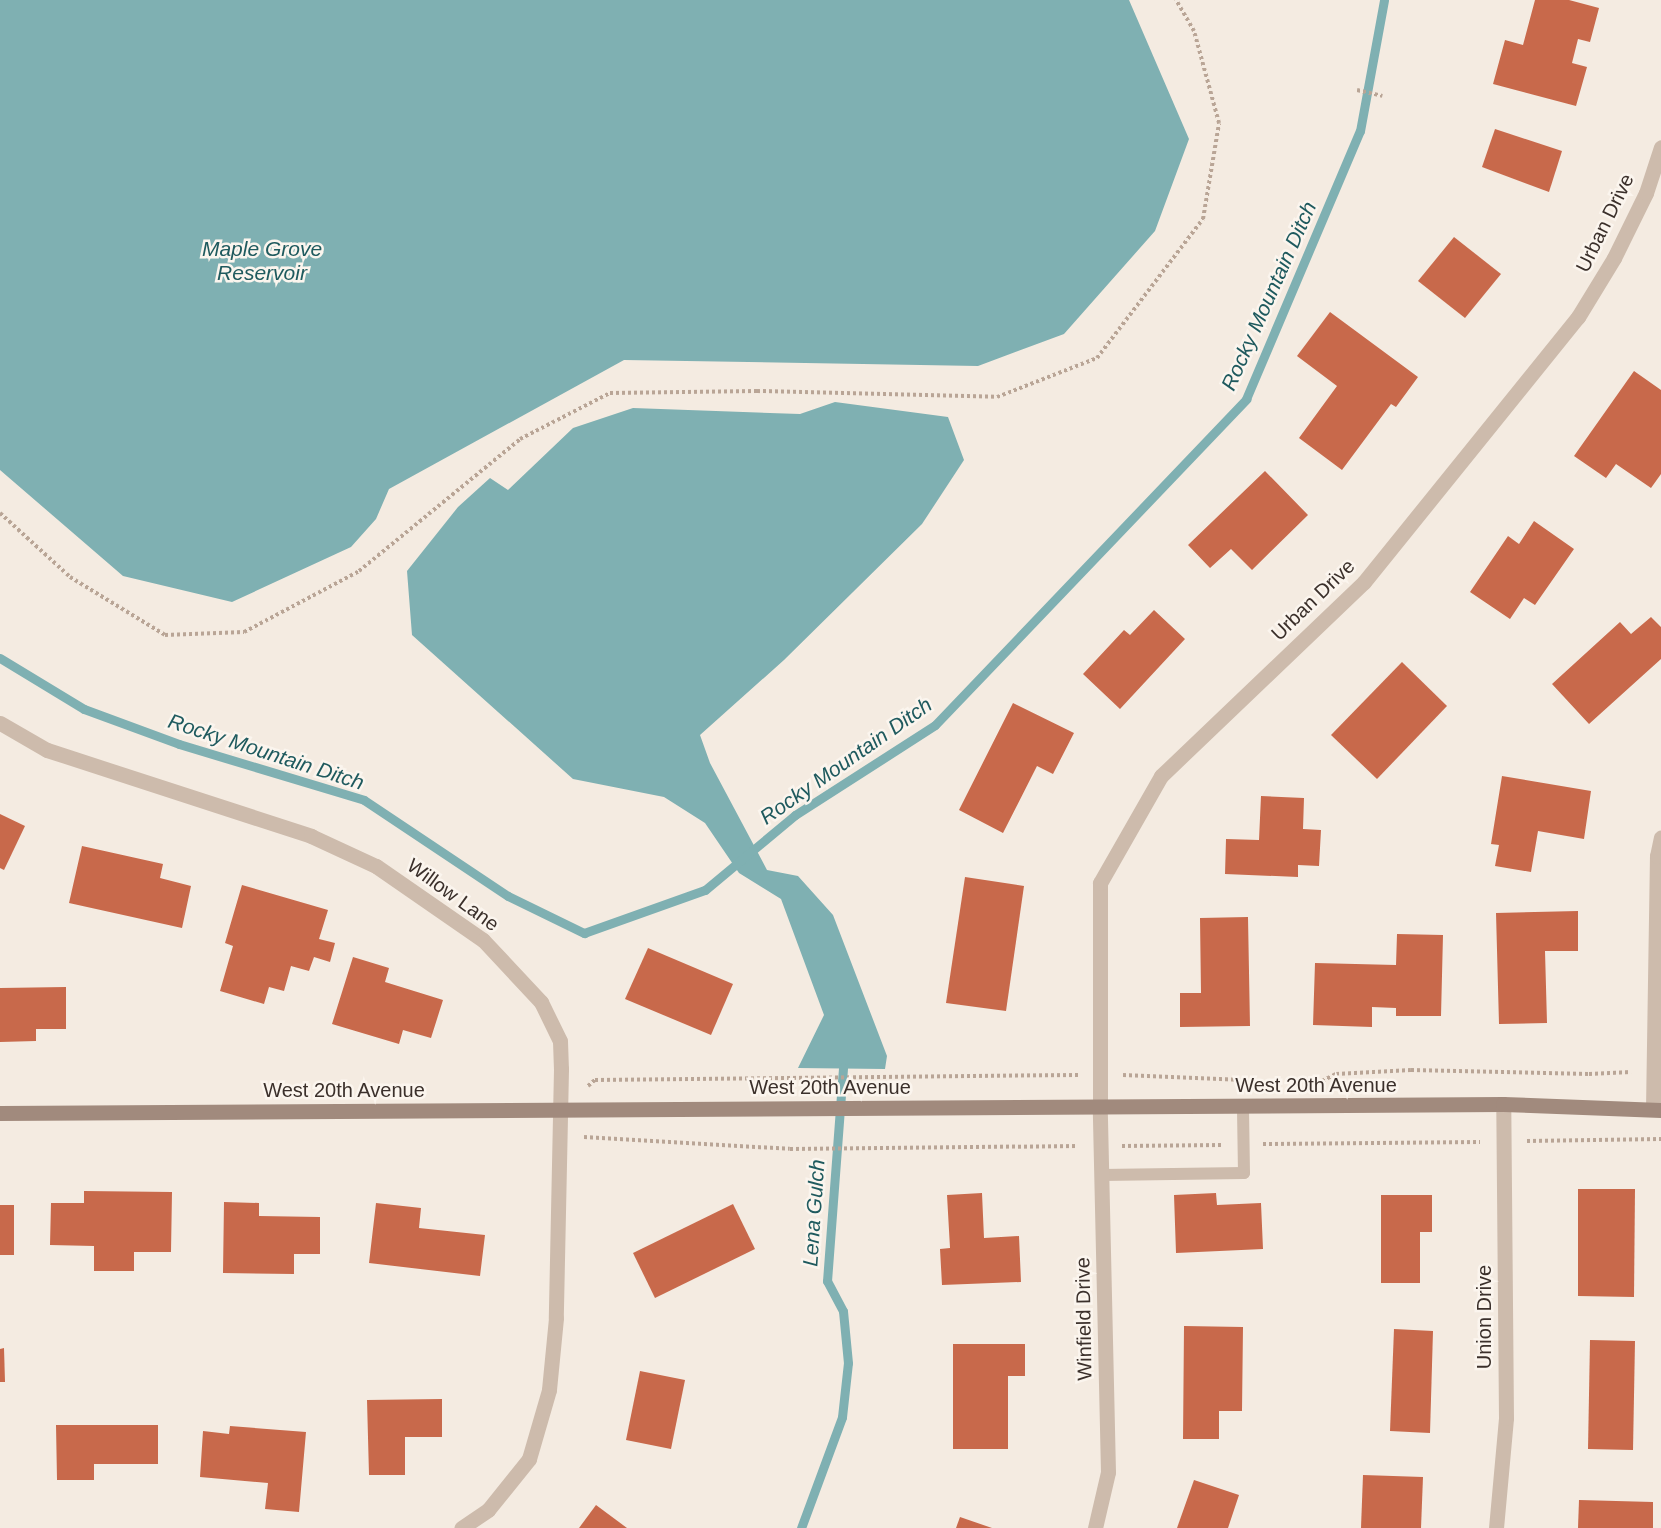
<!DOCTYPE html>
<style>
body{margin:0}
#map{position:relative;width:1661px;height:1528px;overflow:hidden;background:#f4ebe1;font-family:Helvetica,sans-serif}
div>[style]{position:absolute}
[style*='--x']{left:calc(var(--x)*1px);top:calc(var(--y)*1px);width:calc(var(--w)*1px);rotate:calc(var(--a)*1deg)}
.water>*{inset:0;background:#7fb0b2}
.stream>*{height:9px;margin:-4.5px;padding:0 4.5px;transform-origin:4.5px;border-radius:4.5px;background:#7fb0b2}
.building>*{inset:0;background:#c8694b}
.path>*{height:4px;margin-top:-2px;transform-origin:0;background:repeating-linear-gradient(90deg,#b9a596 0 3px,transparent 0 6px)}
.lane>*{height:12px;margin:-6px;padding:0 6px;transform-origin:6px;border-radius:6px;background:#cdbbac}
.street>*{height:15px;margin:-7.5px;padding:0 7.5px;transform-origin:7.5px;border-radius:7.5px;background:#cdbbac}
.secondary>*{height:15px;margin:-7.5px;padding:0 7.5px;transform-origin:7.5px;border-radius:7.5px;background:#a18a7d}
span{translate:-50% -50%;white-space:nowrap;text-align:center;line-height:1.15;-webkit-text-stroke:5px #fbf5ee;paint-order:stroke}
.street-label{font-size:20px;color:#3b302b}
.water-label{font-size:21px;color:#1f5a5e;font-style:italic}
</style>
<div id="map">
<div class="water">
<div style="clip-path:polygon(0 0,1129px 0,1189px 139px,1155px 231px,1064px 334px,978px 366px,624px 360px,389px 489px,376px 519px,351px 547px,232px 602px,123px 576px,0 470px)"></div>
<div style="clip-path:polygon(835px 402px,948px 417px,964px 460px,922px 524px,784px 660px,700px 735px,710px 763px,767px 870px,798px 876px,833px 915px,887px 1056px,885px 1069px,798px 1068px,824px 1015px,781px 899px,739px 873px,705px 823px,664px 797px,573px 779px,412px 635px,407px 571px,458px 507px,490px 478px,508px 490px,573px 428px,633px 408px,800px 414px)"></div>
</div>
<div class="stream">
<div style="--x:0;--y:658;--w:98;--a:31.3"></div>
<div style="--x:84;--y:709;--w:101;--a:20.2"></div>
<div style="--x:179;--y:744;--w:193;--a:16.8"></div>
<div style="--x:364;--y:800;--w:173;--a:33.7"></div>
<div style="--x:508;--y:896;--w:85;--a:26"></div>
<div style="--x:584;--y:933;--w:128;--a:-19.6"></div>
<div style="--x:705;--y:890;--w:117;--a:-39.8"></div>
<div style="--x:795;--y:815;--w:166;--a:-32.7"></div>
<div style="--x:935;--y:725;--w:451;--a:-46.3"></div>
<div style="--x:1246;--y:399;--w:291;--a:-67"></div>
<div style="--x:1360;--y:131;--w:133;--a:-79.6"></div>
<div style="--x:801;--y:1528;--w:118;--a:-69.7"></div>
<div style="--x:842;--y:1417;--w:54;--a:-83.7"></div>
<div style="--x:848;--y:1363;--w:52;--a:-95.5"></div>
<div style="--x:843;--y:1311;--w:34;--a:-118"></div>
<div style="--x:827;--y:1281;--w:214;--a:-85.7"></div>
</div>
<div class="building">
<div style="clip-path:polygon(1535px 0,1569px 0,1599px 8px,1590px 42px,1578px 39px,1572px 63px,1587px 67px,1576px 106px,1493px 84px,1505px 40px,1523px 45px)"></div>
<div style="clip-path:polygon(1495px 129px,1562px 151px,1549px 192px,1482px 167px)"></div>
<div style="clip-path:polygon(1454px 237px,1501px 274px,1465px 318px,1418px 281px)"></div>
<div style="clip-path:polygon(1330px 312px,1418px 377px,1396px 407px,1391px 404px,1342px 470px,1299px 438px,1337px 386px,1297px 356px)"></div>
<div style="clip-path:polygon(1634px 371px,1661px 390px,1661px 474px,1651px 488px,1616px 464px,1606px 478px,1574px 456px)"></div>
<div style="clip-path:polygon(1265px 471px,1308px 515px,1252px 570px,1231px 549px,1210px 568px,1188px 545px)"></div>
<div style="clip-path:polygon(1534px 521px,1574px 549px,1535px 605px,1524px 598px,1510px 619px,1470px 592px,1508px 536px,1519px 544px)"></div>
<div style="clip-path:polygon(1154px 610px,1185px 639px,1120px 709px,1083px 674px,1124px 630px,1130px 635px)"></div>
<div style="clip-path:polygon(1651px 617px,1661px 627px,1661px 659px,1589px 724px,1552px 684px,1620px 622px,1631px 634px)"></div>
<div style="clip-path:polygon(1402px 662px,1447px 706px,1377px 779px,1331px 735px)"></div>
<div style="clip-path:polygon(1013px 703px,1074px 733px,1053px 774px,1037px 766px,1003px 833px,959px 810px)"></div>
<div style="clip-path:polygon(1502px 776px,1591px 791px,1584px 839px,1538px 831px,1531px 872px,1495px 866px,1499px 845px,1491px 844px)"></div>
<div style="clip-path:polygon(1261px 796px,1304px 798px,1303px 829px,1321px 830px,1319px 866px,1298px 865px,1298px 877px,1225px 874px,1226px 839px,1259px 840px)"></div>
<div style="clip-path:polygon(0 814px,25px 826px,4px 870px,0 868px)"></div>
<div style="clip-path:polygon(82px 846px,163px 864px,160px 878px,191px 886px,182px 928px,69px 903px)"></div>
<div style="clip-path:polygon(965px 877px,1024px 886px,1006px 1011px,946px 1003px)"></div>
<div style="clip-path:polygon(242px 885px,328px 910px,319px 939px,335px 943px,330px 962px,314px 957px,309px 971px,291px 966px,284px 991px,269px 987px,264px 1004px,220px 991px,233px 946px,225px 943px)"></div>
<div style="clip-path:polygon(1578px 911px,1578px 951px,1545px 951px,1547px 1023px,1499px 1024px,1496px 913px)"></div>
<div style="clip-path:polygon(1248px 917px,1250px 1026px,1180px 1027px,1180px 993px,1201px 993px,1200px 918px)"></div>
<div style="clip-path:polygon(1397px 934px,1443px 935px,1441px 1016px,1396px 1016px,1396px 1008px,1372px 1007px,1372px 1027px,1313px 1025px,1315px 963px,1396px 965px)"></div>
<div style="clip-path:polygon(648px 948px,733px 984px,711px 1035px,625px 999px)"></div>
<div style="clip-path:polygon(353px 957px,389px 968px,385px 982px,443px 1000px,431px 1038px,403px 1030px,399px 1044px,332px 1024px)"></div>
<div style="clip-path:polygon(66px 987px,66px 1029px,36px 1029px,36px 1041px,0 1042px,0 988px)"></div>
<div style="clip-path:polygon(1578px 1189px,1635px 1189px,1634px 1297px,1578px 1296px)"></div>
<div style="clip-path:polygon(84px 1191px,172px 1192px,171px 1252px,134px 1252px,134px 1271px,94px 1271px,94px 1246px,50px 1245px,51px 1203px,84px 1203px)"></div>
<div style="clip-path:polygon(982px 1193px,984px 1238px,1019px 1236px,1021px 1282px,942px 1285px,940px 1249px,950px 1248px,947px 1195px)"></div>
<div style="clip-path:polygon(1216px 1193px,1217px 1205px,1261px 1203px,1263px 1249px,1176px 1253px,1174px 1195px)"></div>
<div style="clip-path:polygon(1381px 1195px,1432px 1195px,1432px 1232px,1420px 1232px,1420px 1283px,1381px 1283px)"></div>
<div style="clip-path:polygon(224px 1202px,259px 1203px,259px 1216px,320px 1217px,320px 1254px,294px 1254px,294px 1274px,223px 1273px)"></div>
<div style="clip-path:polygon(376px 1203px,421px 1208px,419px 1228px,485px 1235px,480px 1276px,369px 1263px)"></div>
<div style="clip-path:polygon(733px 1204px,755px 1249px,655px 1298px,633px 1253px)"></div>
<div style="clip-path:polygon(0 1205px,14px 1205px,14px 1255px,0 1255px)"></div>
<div style="clip-path:polygon(1184px 1326px,1243px 1327px,1242px 1411px,1219px 1411px,1219px 1439px,1183px 1439px)"></div>
<div style="clip-path:polygon(1394px 1329px,1433px 1331px,1430px 1433px,1390px 1431px)"></div>
<div style="clip-path:polygon(1590px 1340px,1635px 1341px,1633px 1450px,1588px 1449px)"></div>
<div style="clip-path:polygon(953px 1344px,1025px 1344px,1025px 1376px,1008px 1376px,1008px 1449px,953px 1449px)"></div>
<div style="clip-path:polygon(4px 1348px,5px 1382px,0 1382px,0 1349px)"></div>
<div style="clip-path:polygon(640px 1371px,685px 1380px,671px 1449px,626px 1440px)"></div>
<div style="clip-path:polygon(442px 1399px,442px 1437px,405px 1437px,405px 1475px,369px 1475px,367px 1400px)"></div>
<div style="clip-path:polygon(56px 1425px,158px 1425px,158px 1464px,94px 1464px,94px 1480px,57px 1480px)"></div>
<div style="clip-path:polygon(230px 1426px,306px 1432px,299px 1512px,265px 1509px,268px 1483px,200px 1477px,203px 1431px,229px 1434px)"></div>
<div style="clip-path:polygon(1363px 1475px,1423px 1477px,1421px 1528px,1361px 1528px)"></div>
<div style="clip-path:polygon(1194px 1480px,1239px 1495px,1228px 1528px,1177px 1528px)"></div>
<div style="clip-path:polygon(1579px 1500px,1653px 1502px,1653px 1528px,1578px 1528px)"></div>
<div style="clip-path:polygon(596px 1505px,627px 1528px,579px 1528px)"></div>
<div style="clip-path:polygon(960px 1517px,992px 1528px,956px 1528px)"></div>
</div>
<div class="path">
<div style="--x:1357;--y:90;--w:26;--a:13"></div>
<div style="--x:0;--y:513;--w:95;--a:42.4"></div>
<div style="--x:70;--y:577;--w:111;--a:31.4"></div>
<div style="--x:165;--y:635;--w:79;--a:-2.2"></div>
<div style="--x:244;--y:632;--w:130;--a:-27.9"></div>
<div style="--x:359;--y:571;--w:208;--a:-39.3"></div>
<div style="--x:520;--y:439;--w:101;--a:-27.1"></div>
<div style="--x:610;--y:393;--w:147;--a:-0.8"></div>
<div style="--x:757;--y:391;--w:240;--a:1.4"></div>
<div style="--x:997;--y:397;--w:107;--a:-21.3"></div>
<div style="--x:1097;--y:358;--w:175;--a:-52.7"></div>
<div style="--x:1203;--y:219;--w:97;--a:-80.5"></div>
<div style="--x:1219;--y:123;--w:95;--a:-105.2"></div>
<div style="--x:1194;--y:31;--w:36;--a:-120"></div>
<div style="--x:1123;--y:1075;--w:121;--a:2.4"></div>
<div style="--x:1322;--y:1081;--w:16;--a:-27"></div>
<div style="--x:1336;--y:1074;--w:75;--a:-3.1"></div>
<div style="--x:1411;--y:1070;--w:178;--a:1.3"></div>
<div style="--x:1589;--y:1074;--w:42;--a:-2.7"></div>
<div style="--x:588;--y:1086;--w:9;--a:-41"></div>
<div style="--x:595;--y:1080;--w:484;--a:-0.6"></div>
<div style="--x:584;--y:1137;--w:206;--a:3.3"></div>
<div style="--x:790;--y:1149;--w:288;--a:-0.6"></div>
<div style="--x:1527;--y:1141;--w:134;--a:-0.9"></div>
<div style="--x:1263;--y:1144;--w:217;--a:-0.5"></div>
<div style="--x:1122;--y:1146;--w:100;--a:-0.6"></div>
</div>
<div class="lane">
<div style="--x:1102;--y:1175;--w:142;--a:-0.8"></div>
<div style="--x:1244;--y:1173;--w:67;--a:-90.9"></div>
</div>
<div class="street">
<div style="--x:0;--y:723;--w:54;--a:29.9"></div>
<div style="--x:47;--y:750;--w:278;--a:18"></div>
<div style="--x:311;--y:836;--w:72;--a:24.8"></div>
<div style="--x:376;--y:866;--w:130;--a:34.7"></div>
<div style="--x:483;--y:940;--w:85;--a:46.9"></div>
<div style="--x:541;--y:1002;--w:43;--a:64"></div>
<div style="--x:560;--y:1041;--w:28;--a:88"></div>
<div style="--x:561;--y:1069;--w:249;--a:91.2"></div>
<div style="--x:556;--y:1318;--w:72;--a:95.6"></div>
<div style="--x:549;--y:1390;--w:72;--a:106.2"></div>
<div style="--x:529;--y:1459;--w:65;--a:128.8"></div>
<div style="--x:488;--y:1510;--w:32;--a:146"></div>
<div style="--x:1653;--y:1109;--w:253;--a:-89.1"></div>
<div style="--x:1657;--y:856;--w:19;--a:-78"></div>
<div style="--x:1095;--y:1528;--w:57;--a:-76.9"></div>
<div style="--x:1108;--y:1472;--w:365;--a:-91.3"></div>
<div style="--x:1100;--y:1107;--w:224;--a:-90"></div>
<div style="--x:1100;--y:883;--w:123;--a:-60.3"></div>
<div style="--x:1161;--y:776;--w:281;--a:-43.7"></div>
<div style="--x:1364;--y:582;--w:341;--a:-51.1"></div>
<div style="--x:1578;--y:317;--w:69;--a:-58.6"></div>
<div style="--x:1614;--y:258;--w:72;--a:-63.8"></div>
<div style="--x:1646;--y:193;--w:48;--a:-71.9"></div>
<div style="--x:1496;--y:1528;--w:110;--a:-84.8"></div>
<div style="--x:1506;--y:1418;--w:314;--a:-90.5"></div>
</div>
<div class="secondary">
<div style="--x:0;--y:1113;--w:1503;--a:-0.34"></div>
<div style="--x:1503;--y:1104;--w:158;--a:2.2"></div>
</div>
<div class="street-label">
<span style="left:1605px;top:223px;rotate:-64deg">Urban Drive</span>
<span style="left:1313px;top:600px;rotate:-44deg">Urban Drive</span>
<span style="left:453px;top:895px;rotate:36deg">Willow Lane</span>
<span style="left:1316px;top:1085px">West 20th Avenue</span>
<span style="left:830px;top:1087px">West 20th Avenue</span>
<span style="left:344px;top:1090px">West 20th Avenue</span>
<span style="left:1484px;top:1317px;rotate:-90deg">Union Drive</span>
<span style="left:1084px;top:1319px;rotate:-91deg">Winfield Drive</span>
</div>
<div class="water-label">
<span style="left:262px;top:261px">Maple Grove<br>Reservoir</span>
<span style="left:1269px;top:296px;rotate:-66deg">Rocky Mountain Ditch</span>
<span style="left:266px;top:752px;rotate:18deg">Rocky Mountain Ditch</span>
<span style="left:846px;top:761px;rotate:-35deg">Rocky Mountain Ditch</span>
<span style="left:814px;top:1213px;rotate:-86deg">Lena Gulch</span>
</div>
</div>
